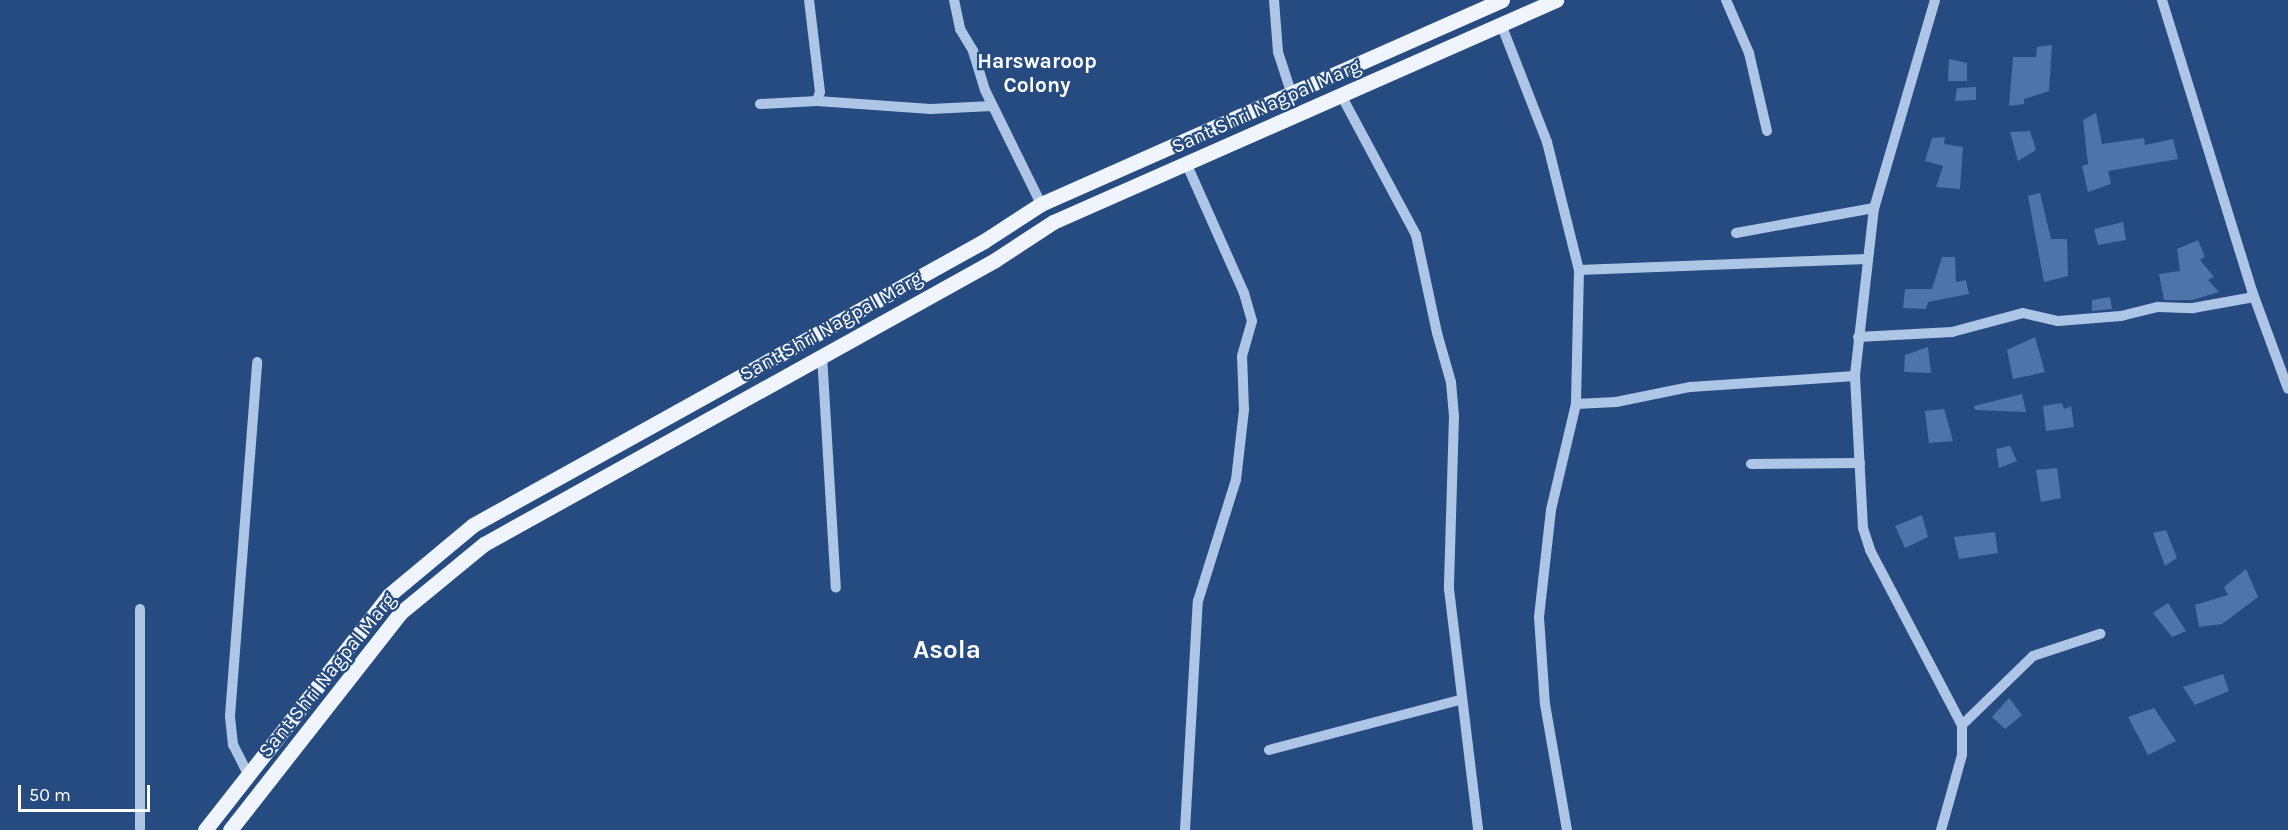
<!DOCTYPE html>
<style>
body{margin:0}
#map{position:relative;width:2288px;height:830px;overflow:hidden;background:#264b81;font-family:Karla,sans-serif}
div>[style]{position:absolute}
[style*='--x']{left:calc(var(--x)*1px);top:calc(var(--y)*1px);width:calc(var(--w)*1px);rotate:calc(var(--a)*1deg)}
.building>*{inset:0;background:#4f74aa}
.minor>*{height:10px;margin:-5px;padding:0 5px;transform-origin:5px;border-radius:5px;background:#aec6e6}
.major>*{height:15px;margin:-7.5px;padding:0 7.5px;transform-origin:7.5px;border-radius:7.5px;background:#eff4fd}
span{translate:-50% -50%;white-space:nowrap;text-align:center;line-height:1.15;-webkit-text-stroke:4.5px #264b81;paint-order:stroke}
.street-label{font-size:20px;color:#fff}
.neighbourhood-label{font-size:21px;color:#fff;font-weight:700}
.district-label{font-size:26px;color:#fff;font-weight:700}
.scale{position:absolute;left:18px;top:785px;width:132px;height:27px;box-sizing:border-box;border:3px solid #fff;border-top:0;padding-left:8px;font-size:18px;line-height:21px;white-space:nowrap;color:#fff;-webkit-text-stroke:4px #264b81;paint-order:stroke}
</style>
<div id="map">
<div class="building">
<div style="clip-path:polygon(2052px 45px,2049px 91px,2024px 99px,2024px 104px,2009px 106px,2013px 57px,2036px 57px,2037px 47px)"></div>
<div style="clip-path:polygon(1949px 59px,1967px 63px,1967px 81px,1948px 81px)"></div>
<div style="clip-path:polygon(1976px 87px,1976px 100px,1955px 101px,1957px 88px)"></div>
<div style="clip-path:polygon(2096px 113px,2102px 144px,2144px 138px,2145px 145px,2173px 139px,2178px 159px,2108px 171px,2111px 184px,2088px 192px,2082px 166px,2088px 164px,2083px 120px)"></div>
<div style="clip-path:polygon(2030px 131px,2036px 150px,2018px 161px,2010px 132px)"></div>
<div style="clip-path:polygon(1945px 137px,1944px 144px,1963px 147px,1960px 189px,1936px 187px,1943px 166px,1925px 161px,1932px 138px)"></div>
<div style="clip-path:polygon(2040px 193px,2051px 239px,2067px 239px,2068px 276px,2044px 282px,2028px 196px)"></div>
<div style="clip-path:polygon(2123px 222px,2126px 240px,2098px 245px,2094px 229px)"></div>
<div style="clip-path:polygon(2198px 240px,2205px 257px,2200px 260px,2214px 277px,2208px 280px,2219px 292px,2192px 300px,2164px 300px,2159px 274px,2180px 271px,2177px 249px)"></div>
<div style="clip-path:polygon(1942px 257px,1955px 257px,1956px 282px,1966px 280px,1969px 294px,1928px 302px,1926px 309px,1903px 308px,1905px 289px,1932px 289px)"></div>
<div style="clip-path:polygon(2110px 297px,2112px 309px,2092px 311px,2092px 300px)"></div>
<div style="clip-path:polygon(2035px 337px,2045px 372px,2013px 379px,2007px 350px)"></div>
<div style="clip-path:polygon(1928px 347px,1931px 373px,1904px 372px,1905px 355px)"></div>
<div style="clip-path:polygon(2022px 394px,2026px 412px,1975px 410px,1974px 406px)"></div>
<div style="clip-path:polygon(2062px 403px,2064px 409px,2071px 406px,2074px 427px,2046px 431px,2043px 406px)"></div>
<div style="clip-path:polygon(1944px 409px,1953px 441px,1929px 443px,1925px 411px)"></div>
<div style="clip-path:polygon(2010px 446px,2017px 461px,1999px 468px,1996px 449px)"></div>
<div style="clip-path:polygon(2057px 468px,2061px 498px,2041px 502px,2036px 470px)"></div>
<div style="clip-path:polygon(1922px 515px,1928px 537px,1905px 548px,1895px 526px)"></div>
<div style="clip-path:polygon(2166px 530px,2177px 558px,2165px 566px,2153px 533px)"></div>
<div style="clip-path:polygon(1995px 532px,1998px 553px,1959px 559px,1954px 537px)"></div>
<div style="clip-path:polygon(2246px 569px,2258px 597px,2222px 624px,2199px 627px,2195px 605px,2228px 595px,2224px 587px)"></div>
<div style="clip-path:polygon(2168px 603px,2186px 631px,2172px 637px,2153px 613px)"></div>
<div style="clip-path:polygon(2223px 674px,2229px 691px,2195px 705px,2183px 687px)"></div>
<div style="clip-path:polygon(2009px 698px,2022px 715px,2005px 729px,1992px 717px)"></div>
<div style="clip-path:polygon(2154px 708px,2176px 741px,2148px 755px,2128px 717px)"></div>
</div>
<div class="minor">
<div style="--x:954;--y:0;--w:30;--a:78"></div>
<div style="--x:960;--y:29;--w:26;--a:59"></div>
<div style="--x:973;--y:51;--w:41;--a:72.9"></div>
<div style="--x:985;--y:90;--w:127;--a:63.8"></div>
<div style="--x:1274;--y:0;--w:52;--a:85.6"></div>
<div style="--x:1278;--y:52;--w:45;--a:72"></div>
<div style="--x:1726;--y:0;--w:58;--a:66.5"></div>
<div style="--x:1749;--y:53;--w:80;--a:77"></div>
<div style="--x:1935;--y:0;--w:217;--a:106.3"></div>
<div style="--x:1874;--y:208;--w:169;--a:96.5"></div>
<div style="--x:1855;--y:376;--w:152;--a:87"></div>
<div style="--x:1863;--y:528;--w:23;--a:72"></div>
<div style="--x:1870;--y:550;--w:198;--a:62.3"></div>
<div style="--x:1962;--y:725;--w:30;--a:90"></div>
<div style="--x:1962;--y:755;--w:78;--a:105.6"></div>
<div style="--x:2162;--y:0;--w:305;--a:72.8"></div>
<div style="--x:2252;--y:291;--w:104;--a:69.8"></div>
<div style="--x:1501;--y:24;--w:127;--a:68.7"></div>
<div style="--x:1547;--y:142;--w:132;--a:76"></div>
<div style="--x:1579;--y:270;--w:134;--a:91.3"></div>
<div style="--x:1576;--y:404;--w:109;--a:103.3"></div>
<div style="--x:1551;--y:510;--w:108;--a:96.4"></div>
<div style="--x:1539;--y:617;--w:87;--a:86.1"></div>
<div style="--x:1545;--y:704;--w:128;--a:80.1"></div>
<div style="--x:1341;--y:95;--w:159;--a:61.8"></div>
<div style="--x:1416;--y:235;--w:100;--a:77.9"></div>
<div style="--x:1437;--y:333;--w:51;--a:74.1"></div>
<div style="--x:1451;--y:382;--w:34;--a:85"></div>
<div style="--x:1454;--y:416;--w:173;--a:91.7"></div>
<div style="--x:1449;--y:589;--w:243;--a:83.1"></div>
<div style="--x:817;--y:101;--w:114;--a:4"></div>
<div style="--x:931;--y:109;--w:61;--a:-2.8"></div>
<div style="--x:760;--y:104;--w:57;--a:-3"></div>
<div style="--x:817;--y:101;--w:9;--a:-72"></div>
<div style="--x:820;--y:92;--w:93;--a:-96.8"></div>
<div style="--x:1736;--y:233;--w:140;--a:-10.3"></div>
<div style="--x:1579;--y:270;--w:288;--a:-2.2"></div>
<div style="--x:1858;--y:337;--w:94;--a:-3"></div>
<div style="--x:1952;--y:332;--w:73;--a:-15"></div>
<div style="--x:2023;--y:313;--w:36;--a:13"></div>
<div style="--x:2058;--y:321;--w:63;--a:-4.5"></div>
<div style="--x:2121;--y:316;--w:38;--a:-14"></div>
<div style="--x:2158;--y:307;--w:35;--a:2"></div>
<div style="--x:2193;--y:308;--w:62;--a:-10.2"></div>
<div style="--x:822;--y:355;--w:233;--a:86.6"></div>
<div style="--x:1576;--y:404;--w:40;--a:-2.9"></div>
<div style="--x:1616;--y:402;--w:76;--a:-11.5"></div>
<div style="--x:1690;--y:387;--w:165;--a:-3.8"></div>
<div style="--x:1751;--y:464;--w:109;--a:-0.5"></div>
<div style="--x:140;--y:609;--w:221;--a:90"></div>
<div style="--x:1962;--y:725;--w:99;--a:-44.2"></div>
<div style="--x:2033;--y:656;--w:71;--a:-18.2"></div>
<div style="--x:1269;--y:750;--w:197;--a:-14.7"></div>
<div style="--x:248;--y:774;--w:33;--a:-117"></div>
<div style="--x:233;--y:745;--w:29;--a:-96"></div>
<div style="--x:230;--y:716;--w:355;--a:-85.6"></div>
<div style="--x:1185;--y:830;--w:229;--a:-86.8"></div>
<div style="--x:1198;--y:601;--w:127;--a:-72.6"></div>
<div style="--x:1236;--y:480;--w:70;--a:-83.5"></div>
<div style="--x:1244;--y:410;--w:54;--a:-92.1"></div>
<div style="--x:1242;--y:356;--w:36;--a:-74"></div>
<div style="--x:1252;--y:321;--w:29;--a:-106"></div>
<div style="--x:1244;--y:293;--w:140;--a:-114"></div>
</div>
<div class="major">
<div style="--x:205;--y:830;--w:298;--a:-51.9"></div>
<div style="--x:389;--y:595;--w:109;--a:-39.8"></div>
<div style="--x:473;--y:525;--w:585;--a:-29.06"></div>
<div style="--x:984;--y:241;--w:68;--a:-33"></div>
<div style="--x:1041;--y:204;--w:504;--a:-23.87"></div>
<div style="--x:230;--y:830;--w:276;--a:-51.9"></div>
<div style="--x:400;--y:613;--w:109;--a:-39.4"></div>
<div style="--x:484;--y:544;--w:585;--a:-29.06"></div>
<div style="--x:995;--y:260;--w:69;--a:-33.2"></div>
<div style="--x:1053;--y:222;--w:550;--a:-23.81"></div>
</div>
<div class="street-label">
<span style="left:1266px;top:106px;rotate:-24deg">Sant Shri Nagpal Marg</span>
<span style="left:831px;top:326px;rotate:-29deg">Sant Shri Nagpal Marg</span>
<span style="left:327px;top:675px;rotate:-51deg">Sant Shri Nagpal Marg</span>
</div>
<div class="neighbourhood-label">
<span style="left:1037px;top:73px">Harswaroop<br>Colony</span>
</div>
<div class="district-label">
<span style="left:947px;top:650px">Asola</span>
</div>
<div class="scale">50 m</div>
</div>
